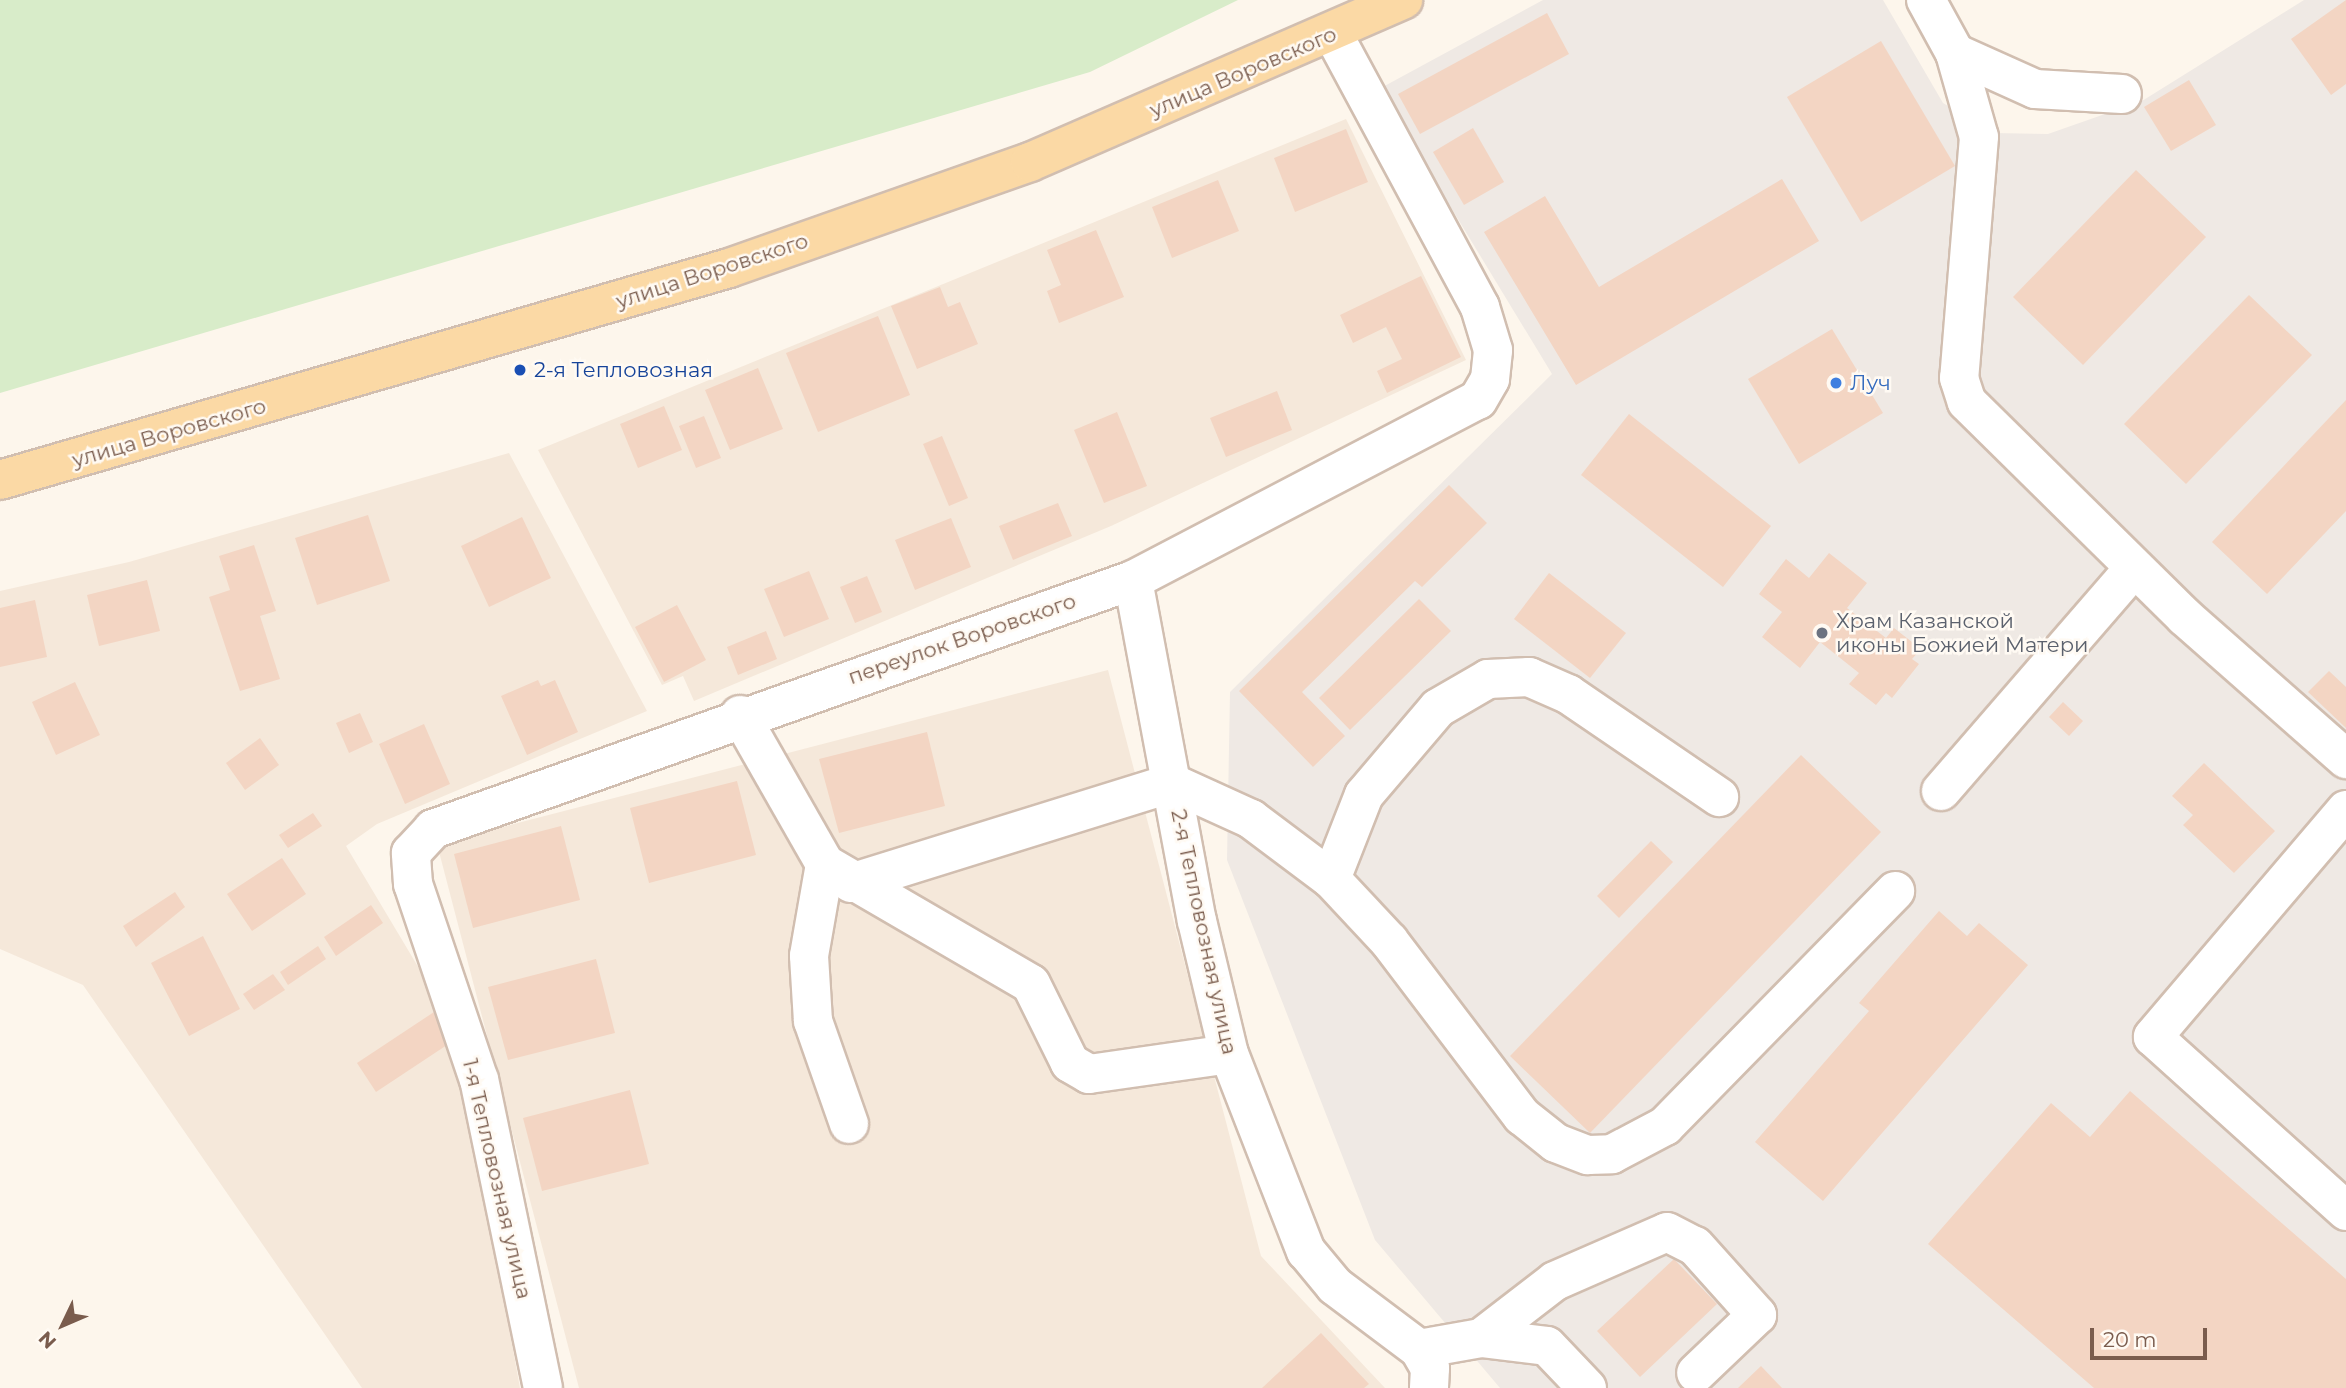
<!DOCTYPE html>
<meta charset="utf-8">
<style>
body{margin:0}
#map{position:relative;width:2346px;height:1388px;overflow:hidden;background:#fdf6ec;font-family:Montserrat,sans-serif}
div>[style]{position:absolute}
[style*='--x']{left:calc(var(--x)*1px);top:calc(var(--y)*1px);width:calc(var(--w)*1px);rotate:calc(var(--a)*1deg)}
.residential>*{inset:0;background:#f5e8da}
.industrial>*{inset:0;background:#efe9e4}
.green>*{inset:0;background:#d8ecc9}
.building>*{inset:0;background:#f3d5c3}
.roads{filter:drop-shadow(2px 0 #d1beb0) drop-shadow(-2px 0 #d1beb0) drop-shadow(0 2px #d1beb0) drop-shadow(0 -2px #d1beb0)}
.minor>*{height:38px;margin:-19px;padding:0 19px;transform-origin:19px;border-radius:19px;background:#fff}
.major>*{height:38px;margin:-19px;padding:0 19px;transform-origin:19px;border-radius:19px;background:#fbd9a5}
.dots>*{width:19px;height:19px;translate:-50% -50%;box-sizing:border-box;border:4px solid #fffaf3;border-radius:50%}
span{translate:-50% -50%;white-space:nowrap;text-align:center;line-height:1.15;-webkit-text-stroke:5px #fffaf3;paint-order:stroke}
.street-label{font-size:21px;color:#7a5c4d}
.transit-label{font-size:21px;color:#164399}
.left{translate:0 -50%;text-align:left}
.shop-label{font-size:21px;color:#366cbe}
.worship-label{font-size:21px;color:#5b616d}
.north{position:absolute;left:28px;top:1290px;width:70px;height:70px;-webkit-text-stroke:5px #fffaf3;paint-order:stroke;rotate:226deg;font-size:19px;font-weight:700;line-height:28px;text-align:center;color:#7a5c4d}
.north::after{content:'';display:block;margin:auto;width:24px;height:32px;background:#7a5c4d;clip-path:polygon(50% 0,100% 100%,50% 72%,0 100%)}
.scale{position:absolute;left:2090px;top:1328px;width:117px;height:32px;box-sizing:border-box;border:4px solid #7a5c4d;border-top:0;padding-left:9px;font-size:21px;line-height:24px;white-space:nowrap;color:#7a5c4d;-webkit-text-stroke:5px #fffaf3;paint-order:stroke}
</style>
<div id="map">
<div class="residential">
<div style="clip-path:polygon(1346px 119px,1466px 360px,1111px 526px,694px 701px,683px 676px,662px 685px,538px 450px)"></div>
<div style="clip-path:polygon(509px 453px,647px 711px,377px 824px,346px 846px,454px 1027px,520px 1388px,362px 1388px,83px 985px,0 949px,0 591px,129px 562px)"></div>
<div style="clip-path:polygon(1108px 670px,1261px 1256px,1385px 1388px,579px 1388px,437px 844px)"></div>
</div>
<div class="industrial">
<div style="clip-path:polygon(1543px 0,1883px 0,1943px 103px,1993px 133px,2048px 134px,2142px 101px,2304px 0,2346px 0,2346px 1388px,1500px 1388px,1375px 1240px,1227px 860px,1230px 692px,1552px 374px,1379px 89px)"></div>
</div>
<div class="green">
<div style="clip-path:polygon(0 0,1238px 0,1090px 72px,0 393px)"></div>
</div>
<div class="building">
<div style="clip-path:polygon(2346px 0,2346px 84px,2331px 95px,2291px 39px)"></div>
<div style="clip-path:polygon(1547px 13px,1569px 54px,1420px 134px,1398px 94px)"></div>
<div style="clip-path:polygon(1881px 41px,1955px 166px,1861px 222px,1787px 97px)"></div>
<div style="clip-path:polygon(2189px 80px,2216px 125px,2171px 151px,2144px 107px)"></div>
<div style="clip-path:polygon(1473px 128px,1504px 182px,1464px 205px,1433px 152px)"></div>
<div style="clip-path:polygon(1346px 129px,1368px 182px,1295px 212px,1274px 158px)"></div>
<div style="clip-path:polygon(2136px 170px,2206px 237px,2083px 365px,2013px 297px)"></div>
<div style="clip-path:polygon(1782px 179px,1819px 241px,1576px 385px,1484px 232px,1545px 196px,1599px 287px)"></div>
<div style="clip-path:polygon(1218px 180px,1239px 231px,1172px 258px,1152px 207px)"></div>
<div style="clip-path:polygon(1096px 230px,1124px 297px,1059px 323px,1047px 291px,1061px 285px,1047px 250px)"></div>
<div style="clip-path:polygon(1421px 276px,1461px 357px,1387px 393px,1377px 371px,1402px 359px,1386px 327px,1353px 343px,1340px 315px)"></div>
<div style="clip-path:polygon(940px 287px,948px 307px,960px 302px,978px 344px,917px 369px,891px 306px)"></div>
<div style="clip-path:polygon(2249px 295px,2312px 355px,2186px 484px,2124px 424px)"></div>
<div style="clip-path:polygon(878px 316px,910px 395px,818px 432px,786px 353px)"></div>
<div style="clip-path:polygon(1832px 329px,1883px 413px,1799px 464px,1748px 379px)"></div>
<div style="clip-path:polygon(758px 368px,783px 429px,730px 450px,705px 390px)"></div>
<div style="clip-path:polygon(1277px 391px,1292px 430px,1226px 457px,1210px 418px)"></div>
<div style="clip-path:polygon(2346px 400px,2346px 511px,2267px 594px,2212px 542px)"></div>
<div style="clip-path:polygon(664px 406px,682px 450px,638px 468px,620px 424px)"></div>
<div style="clip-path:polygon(1117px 412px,1147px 486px,1104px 503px,1074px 430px)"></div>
<div style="clip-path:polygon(1629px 414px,1771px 526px,1723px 587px,1581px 475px)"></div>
<div style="clip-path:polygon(704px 416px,721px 458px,696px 468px,679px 426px)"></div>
<div style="clip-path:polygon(942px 436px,968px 498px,949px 506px,923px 444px)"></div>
<div style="clip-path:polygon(1449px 485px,1487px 523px,1422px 587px,1415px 581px,1302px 692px,1345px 736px,1313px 767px,1239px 691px)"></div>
<div style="clip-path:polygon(1058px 503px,1072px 536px,1013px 560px,999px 526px)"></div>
<div style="clip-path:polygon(368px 515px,390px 581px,317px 605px,295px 538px)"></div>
<div style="clip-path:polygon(522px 517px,551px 578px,489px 607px,461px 546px)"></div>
<div style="clip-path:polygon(951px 518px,971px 567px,915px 590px,895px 540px)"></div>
<div style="clip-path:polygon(254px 545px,276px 611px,260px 616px,280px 679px,240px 691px,209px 597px,230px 590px,219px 556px)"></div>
<div style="clip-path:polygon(1829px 553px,1867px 583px,1847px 608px,1886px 638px,1894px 628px,1921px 649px,1912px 659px,1919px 664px,1892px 698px,1886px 693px,1876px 705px,1849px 684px,1859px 673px,1820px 642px,1800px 668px,1762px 637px,1782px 612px,1759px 594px,1786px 559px,1809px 578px)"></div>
<div style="clip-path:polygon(809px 571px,829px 619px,784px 637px,764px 589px)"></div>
<div style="clip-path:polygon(1549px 573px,1626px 633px,1590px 678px,1514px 619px)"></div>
<div style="clip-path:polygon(867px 576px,882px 612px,855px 623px,840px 587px)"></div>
<div style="clip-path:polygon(147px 580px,160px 631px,99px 646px,87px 595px)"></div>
<div style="clip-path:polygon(1419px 599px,1451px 631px,1350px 730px,1319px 698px)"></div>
<div style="clip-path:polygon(35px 600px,47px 657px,0 667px,0 608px)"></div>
<div style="clip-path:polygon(677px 605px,706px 660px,664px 682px,635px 627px)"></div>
<div style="clip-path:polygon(766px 631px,777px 659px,738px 675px,727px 647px)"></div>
<div style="clip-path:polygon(2329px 671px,2346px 687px,2346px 728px,2308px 692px)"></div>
<div style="clip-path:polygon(538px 680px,541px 686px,555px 680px,578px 732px,527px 755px,501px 696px)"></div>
<div style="clip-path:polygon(75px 682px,100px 735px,56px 755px,32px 702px)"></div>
<div style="clip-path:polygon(2063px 702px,2083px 721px,2069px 736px,2049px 717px)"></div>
<div style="clip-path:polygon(360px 713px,373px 742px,349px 753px,336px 723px)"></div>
<div style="clip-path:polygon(424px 724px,450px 784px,405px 804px,379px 744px)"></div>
<div style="clip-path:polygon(927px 732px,945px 806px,839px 833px,819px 759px)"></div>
<div style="clip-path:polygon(260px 738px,279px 765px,245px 790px,226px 763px)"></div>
<div style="clip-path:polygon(1801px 755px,1881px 832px,1590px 1133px,1510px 1056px)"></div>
<div style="clip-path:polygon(2204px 763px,2275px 831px,2234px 873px,2183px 825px,2193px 815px,2172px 796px)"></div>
<div style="clip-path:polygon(737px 781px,756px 855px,649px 883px,630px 808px)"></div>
<div style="clip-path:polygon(313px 813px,322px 826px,288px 848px,279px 835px)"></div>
<div style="clip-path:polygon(561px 826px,580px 900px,473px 928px,454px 854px)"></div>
<div style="clip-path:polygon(1651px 841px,1673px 862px,1619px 918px,1597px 896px)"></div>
<div style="clip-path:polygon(282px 858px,306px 894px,252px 931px,227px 894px)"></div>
<div style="clip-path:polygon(175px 892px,185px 907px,136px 947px,123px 926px)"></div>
<div style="clip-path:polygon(371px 905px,383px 923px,336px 956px,324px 937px)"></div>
<div style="clip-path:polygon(1939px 911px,1967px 936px,1979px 923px,2028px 965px,1823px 1201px,1755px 1142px,1869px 1011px,1859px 1003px)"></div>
<div style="clip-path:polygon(203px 936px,240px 1009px,189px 1036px,151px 963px)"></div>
<div style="clip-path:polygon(318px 946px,326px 959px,288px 985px,280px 972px)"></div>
<div style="clip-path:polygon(596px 959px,615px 1033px,508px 1060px,488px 987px)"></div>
<div style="clip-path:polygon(273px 974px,285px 990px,254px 1010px,243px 994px)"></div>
<div style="clip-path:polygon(434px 1012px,453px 1041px,376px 1092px,357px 1063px)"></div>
<div style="clip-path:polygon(630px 1090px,649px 1164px,542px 1191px,523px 1118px)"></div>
<div style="clip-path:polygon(2130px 1091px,2346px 1279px,2346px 1388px,2094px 1388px,1928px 1244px,2051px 1103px,2090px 1137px)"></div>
<div style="clip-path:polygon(1674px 1259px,1717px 1304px,1640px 1377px,1597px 1331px)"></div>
<div style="clip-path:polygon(1321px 1333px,1369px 1384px,1364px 1388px,1262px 1388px)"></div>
<div style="clip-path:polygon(1761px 1366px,1782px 1388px,1738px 1388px)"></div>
</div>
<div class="roads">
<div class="minor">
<div style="--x:1926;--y:0;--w:60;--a:61.3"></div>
<div style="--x:1955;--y:53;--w:87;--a:74.1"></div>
<div style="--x:1979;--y:137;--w:242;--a:94.7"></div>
<div style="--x:1959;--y:378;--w:25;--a:72"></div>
<div style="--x:1967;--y:402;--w:306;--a:44.6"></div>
<div style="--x:2185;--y:617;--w:215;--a:41.4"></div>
<div style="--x:1955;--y:53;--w:88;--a:24.2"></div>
<div style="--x:2035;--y:89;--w:87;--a:3.3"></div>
<div style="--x:1133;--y:580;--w:347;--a:79.4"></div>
<div style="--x:1197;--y:921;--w:137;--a:76.5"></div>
<div style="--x:1229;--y:1054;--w:212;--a:68.7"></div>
<div style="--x:1306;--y:1251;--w:45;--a:50.4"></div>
<div style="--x:1335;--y:1286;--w:105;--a:36.9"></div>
<div style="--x:1419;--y:1349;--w:22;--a:60"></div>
<div style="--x:1430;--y:1368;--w:20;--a:93"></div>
<div style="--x:740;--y:715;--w:172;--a:60.3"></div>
<div style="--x:825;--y:864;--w:238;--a:30.2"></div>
<div style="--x:1031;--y:984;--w:88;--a:63.7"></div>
<div style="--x:1070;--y:1063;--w:22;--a:30"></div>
<div style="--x:1089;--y:1074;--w:141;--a:-8.1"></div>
<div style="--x:1941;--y:791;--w:295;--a:-49.1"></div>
<div style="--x:2346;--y:810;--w:298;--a:130.4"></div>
<div style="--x:2153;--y:1037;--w:260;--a:42"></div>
<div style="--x:825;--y:864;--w:93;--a:99.9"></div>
<div style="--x:809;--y:956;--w:65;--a:86.5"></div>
<div style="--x:813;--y:1021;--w:109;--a:70.7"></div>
<div style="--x:1331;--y:879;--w:90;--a:-68.6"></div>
<div style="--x:1364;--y:795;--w:114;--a:-49.6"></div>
<div style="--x:1438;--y:708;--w:58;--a:-30.1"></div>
<div style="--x:1488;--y:679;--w:41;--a:-2.8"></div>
<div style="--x:1529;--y:677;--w:43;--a:23.6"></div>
<div style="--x:1568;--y:694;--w:183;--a:34.3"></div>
<div style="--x:851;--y:883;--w:336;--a:-17.3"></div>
<div style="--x:1172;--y:783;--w:87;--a:24.5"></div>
<div style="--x:1251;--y:819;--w:100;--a:36.9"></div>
<div style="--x:1331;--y:879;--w:85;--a:46.9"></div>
<div style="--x:1389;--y:941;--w:220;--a:52.8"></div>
<div style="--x:1522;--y:1116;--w:43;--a:38.5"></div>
<div style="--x:1556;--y:1143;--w:34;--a:21"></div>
<div style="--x:1588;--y:1155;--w:24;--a:-2"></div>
<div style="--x:1612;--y:1154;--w:60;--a:-27.8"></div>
<div style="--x:1665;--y:1126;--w:329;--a:-45.6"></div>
<div style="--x:1481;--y:1338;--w:93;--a:-37.6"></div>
<div style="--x:1555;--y:1281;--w:122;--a:-23.6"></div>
<div style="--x:1667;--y:1232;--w:31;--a:27"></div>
<div style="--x:1695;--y:1246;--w:93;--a:48.1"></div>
<div style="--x:1757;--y:1315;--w:84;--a:136.4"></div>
<div style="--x:1419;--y:1349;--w:63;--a:-10.1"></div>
<div style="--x:1481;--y:1338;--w:66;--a:6.9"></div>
<div style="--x:1547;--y:1346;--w:58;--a:46.4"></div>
<div style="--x:543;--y:1388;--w:315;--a:-101.7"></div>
<div style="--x:479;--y:1080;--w:207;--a:-108.6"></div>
<div style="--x:413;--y:884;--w:31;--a:-94"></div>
<div style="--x:411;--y:853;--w:33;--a:-47"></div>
<div style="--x:433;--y:829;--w:743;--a:-19.58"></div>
<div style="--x:1133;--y:580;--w:389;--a:-27.6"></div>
<div style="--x:1478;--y:400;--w:24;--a:-60"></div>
<div style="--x:1490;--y:379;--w:29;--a:-84"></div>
<div style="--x:1493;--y:350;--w:45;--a:-106.8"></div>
<div style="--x:1480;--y:307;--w:310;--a:-118.3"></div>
</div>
<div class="major">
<div style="--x:0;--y:480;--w:759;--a:-16.21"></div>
<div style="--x:729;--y:268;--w:319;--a:-19.4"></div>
<div style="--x:1030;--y:162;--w:407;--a:-23.5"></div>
</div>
</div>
<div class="dots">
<div style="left:520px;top:370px;background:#1a4fb4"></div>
<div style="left:1836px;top:383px;background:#3f7fe0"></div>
<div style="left:1822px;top:633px;background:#6b7280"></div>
</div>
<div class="street-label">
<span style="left:1243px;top:72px;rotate:-23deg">улица Воровского</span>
<span style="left:712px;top:271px;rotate:-18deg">улица Воровского</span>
<span style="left:169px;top:433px;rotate:-16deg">улица Воровского</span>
<span style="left:962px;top:639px;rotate:-19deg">переулок Воровского</span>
<span style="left:1204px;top:932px;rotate:78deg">2-я Тепловозная улица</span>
<span style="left:497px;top:1179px;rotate:77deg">1-я Тепловозная улица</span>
</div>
<div class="transit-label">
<span class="left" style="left:534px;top:370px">2-я Тепловозная</span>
</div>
<div class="shop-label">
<span class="left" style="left:1850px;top:383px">Луч</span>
</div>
<div class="worship-label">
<span class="left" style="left:1836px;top:633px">Храм Казанской<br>иконы Божией Матери</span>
</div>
<div class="north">N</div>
<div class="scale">20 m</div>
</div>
